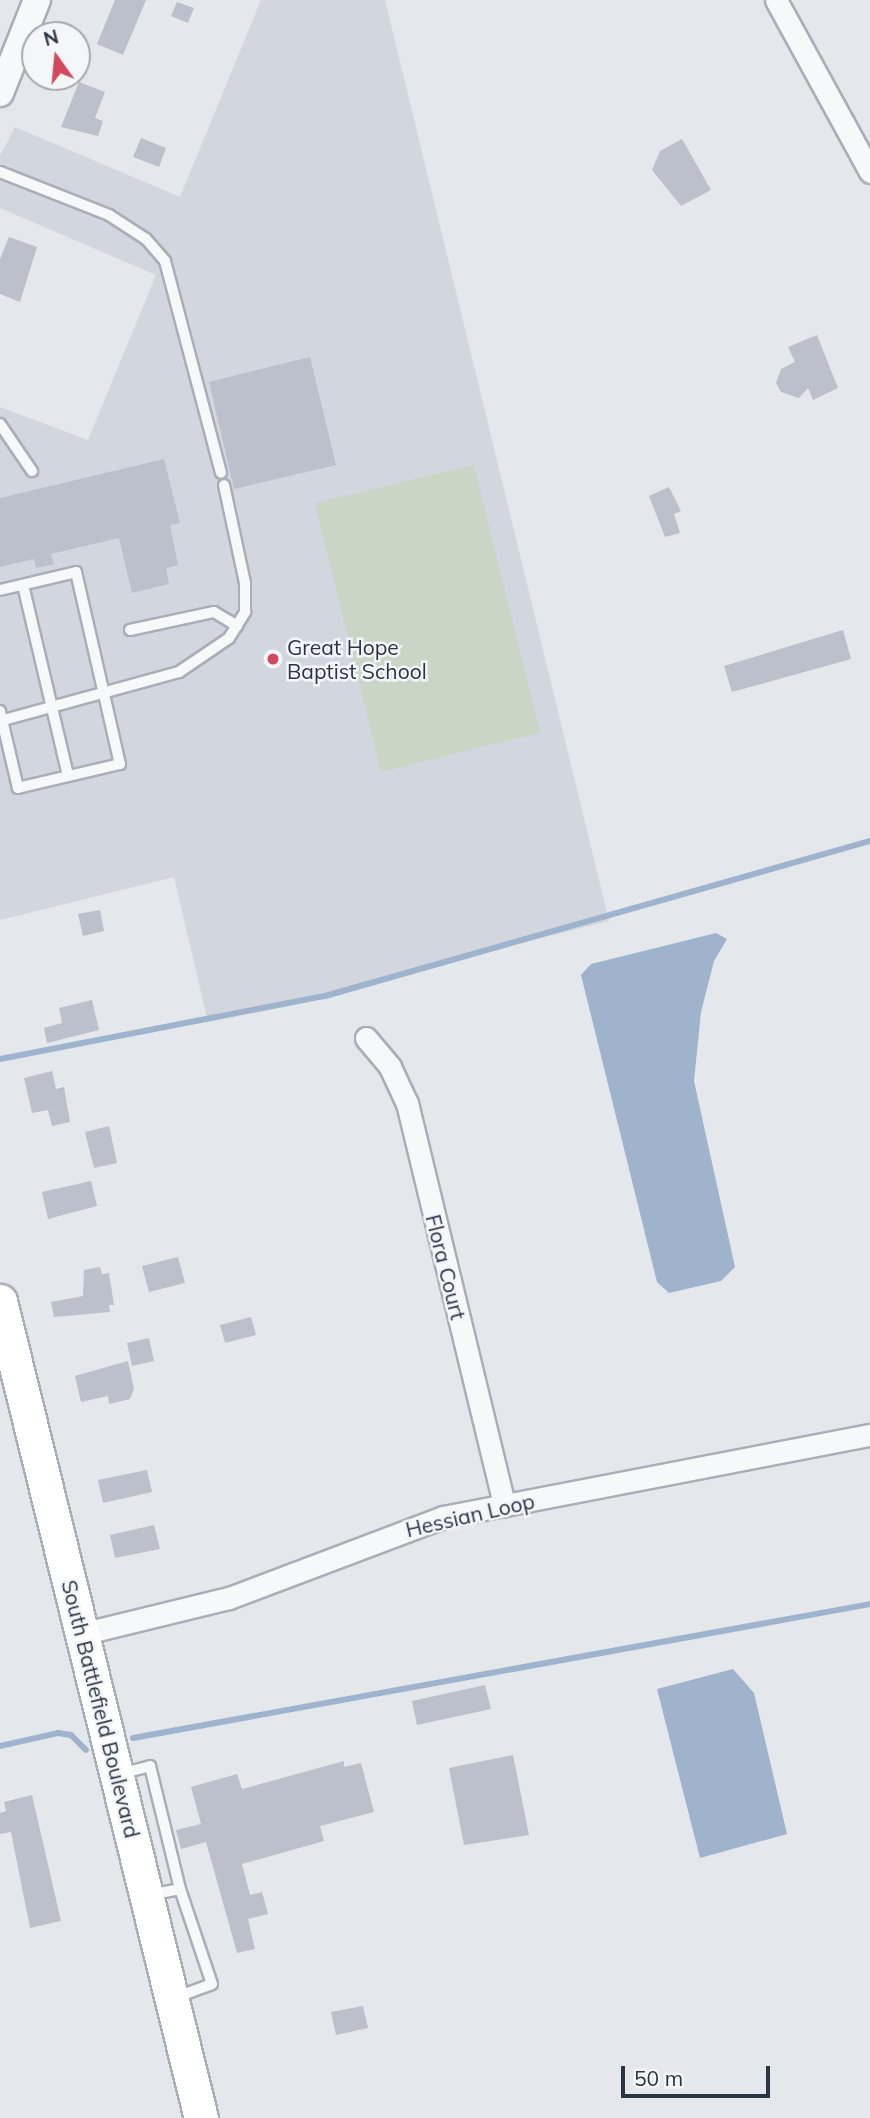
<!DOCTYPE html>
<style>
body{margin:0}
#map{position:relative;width:870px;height:2118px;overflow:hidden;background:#e4e7ec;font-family:Mulish,sans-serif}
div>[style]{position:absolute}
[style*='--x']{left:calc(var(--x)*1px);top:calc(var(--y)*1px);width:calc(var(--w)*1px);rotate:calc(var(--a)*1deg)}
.built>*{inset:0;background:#d2d6de}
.green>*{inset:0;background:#c9d6c5}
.water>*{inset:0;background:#9fb4cc}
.stream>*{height:6px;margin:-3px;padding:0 3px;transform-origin:3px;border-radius:3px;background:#9fb4cc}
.building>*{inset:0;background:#bbc0ca}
.roads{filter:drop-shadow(2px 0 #a9aeb7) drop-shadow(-2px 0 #a9aeb7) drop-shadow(0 2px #a9aeb7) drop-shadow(0 -2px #a9aeb7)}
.service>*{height:10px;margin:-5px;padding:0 5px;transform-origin:5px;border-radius:5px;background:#f7f8fa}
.minor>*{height:21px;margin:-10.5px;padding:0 10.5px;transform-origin:10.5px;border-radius:10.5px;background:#f7f8fa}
.tertiary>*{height:26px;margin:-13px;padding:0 13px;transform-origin:13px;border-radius:13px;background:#f7f8fa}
.primary>*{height:33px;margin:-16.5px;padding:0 16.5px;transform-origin:16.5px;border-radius:16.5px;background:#fff}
.dots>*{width:19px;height:19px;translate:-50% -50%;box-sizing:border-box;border:4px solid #f4f6f9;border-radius:50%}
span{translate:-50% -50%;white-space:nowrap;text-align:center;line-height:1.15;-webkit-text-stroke:5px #f4f6f9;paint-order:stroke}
.poi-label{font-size:21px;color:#2b3445}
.left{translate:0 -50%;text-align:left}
.street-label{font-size:21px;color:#2b3445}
.north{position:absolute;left:21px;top:21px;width:70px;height:70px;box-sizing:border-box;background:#f4f6f9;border:2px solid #a4a8b1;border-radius:50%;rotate:345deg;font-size:19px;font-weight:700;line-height:28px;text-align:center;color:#2b3445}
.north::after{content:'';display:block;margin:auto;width:24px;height:32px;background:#d1495b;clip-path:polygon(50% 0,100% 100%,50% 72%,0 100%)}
.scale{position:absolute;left:621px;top:2066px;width:149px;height:32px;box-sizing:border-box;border:4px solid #2b3445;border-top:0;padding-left:9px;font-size:21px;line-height:24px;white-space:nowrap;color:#2b3445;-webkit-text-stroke:5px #f4f6f9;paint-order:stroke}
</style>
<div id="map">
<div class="built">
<div style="clip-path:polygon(261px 0,385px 0,609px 921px,208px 1022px,174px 877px,0 920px,0 407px,88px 440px,156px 275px,0 208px,0 156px,15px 127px,180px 197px)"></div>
</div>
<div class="green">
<div style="clip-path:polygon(474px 465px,540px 733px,381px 772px,315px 503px)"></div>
</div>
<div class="water">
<div style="clip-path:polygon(716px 933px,727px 939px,714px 961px,701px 1012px,694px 1081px,735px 1267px,721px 1281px,669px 1293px,657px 1282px,581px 975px,591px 964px)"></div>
<div style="clip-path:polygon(733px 1669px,754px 1693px,787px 1834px,700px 1858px,657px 1689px)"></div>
</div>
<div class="stream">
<div style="--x:0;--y:1059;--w:331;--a:-11"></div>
<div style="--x:325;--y:996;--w:567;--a:-15.88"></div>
<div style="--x:133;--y:1738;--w:749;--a:-10.3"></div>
<div style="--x:0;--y:1746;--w:59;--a:-12.6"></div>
<div style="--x:58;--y:1733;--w:13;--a:9"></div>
<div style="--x:71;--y:1735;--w:21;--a:45"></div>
</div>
<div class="building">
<div style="clip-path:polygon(115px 0,146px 0,123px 55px,97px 44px)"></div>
<div style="clip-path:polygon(177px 2px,194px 8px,188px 23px,171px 16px)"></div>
<div style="clip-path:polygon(79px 82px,105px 92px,95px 118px,103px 121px,98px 136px,61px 127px)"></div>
<div style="clip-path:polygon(141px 138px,166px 148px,159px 167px,133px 157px)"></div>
<div style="clip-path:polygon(682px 139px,711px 190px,681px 206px,652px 170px,660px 151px)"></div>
<div style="clip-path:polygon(9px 237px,37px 247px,20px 302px,0 294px,0 259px)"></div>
<div style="clip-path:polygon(817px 335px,838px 388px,813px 400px,808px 388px,799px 398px,781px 392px,776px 383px,781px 369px,795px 362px,788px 347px)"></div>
<div style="clip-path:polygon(310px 357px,336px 465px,234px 489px,209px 382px)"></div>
<div style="clip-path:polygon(164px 459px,180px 523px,170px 525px,178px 565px,166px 568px,169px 584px,132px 593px,119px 538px,51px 554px,54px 564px,36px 568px,34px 559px,0 567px,0 498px)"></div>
<div style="clip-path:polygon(669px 487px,681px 511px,674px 514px,680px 533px,665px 537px,649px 496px)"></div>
<div style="clip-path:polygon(843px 630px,851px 659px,732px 692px,724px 666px)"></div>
<div style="clip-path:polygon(100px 910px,104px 931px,83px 936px,78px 914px)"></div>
<div style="clip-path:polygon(92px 1000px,99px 1030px,47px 1043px,44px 1028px,62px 1023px,59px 1008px)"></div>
<div style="clip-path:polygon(52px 1071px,56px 1089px,64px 1087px,70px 1122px,52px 1126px,48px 1110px,32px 1113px,24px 1078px)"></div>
<div style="clip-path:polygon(109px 1126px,117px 1163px,94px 1168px,85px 1132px)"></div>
<div style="clip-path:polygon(91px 1181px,97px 1206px,48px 1219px,42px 1192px)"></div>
<div style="clip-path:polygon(178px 1257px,185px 1283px,149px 1292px,142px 1266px)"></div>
<div style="clip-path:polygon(100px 1267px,102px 1274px,109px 1273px,114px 1305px,109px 1305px,110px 1312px,54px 1317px,51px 1302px,83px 1296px,84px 1270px)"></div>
<div style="clip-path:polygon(251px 1317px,256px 1335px,225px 1343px,220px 1325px)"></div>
<div style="clip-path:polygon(149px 1338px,154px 1361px,132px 1366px,127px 1343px)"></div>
<div style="clip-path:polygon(128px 1361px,134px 1389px,130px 1399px,109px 1404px,108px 1396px,81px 1402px,75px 1376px)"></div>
<div style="clip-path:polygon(147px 1470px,152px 1492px,103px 1503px,98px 1480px)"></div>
<div style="clip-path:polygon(154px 1525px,160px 1549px,115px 1558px,110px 1535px)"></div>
<div style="clip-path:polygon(485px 1685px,491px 1709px,417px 1725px,412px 1701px)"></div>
<div style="clip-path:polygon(513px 1755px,529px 1835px,464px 1845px,449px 1768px)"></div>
<div style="clip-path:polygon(344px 1761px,344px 1767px,361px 1763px,374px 1812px,320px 1826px,324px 1841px,242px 1864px,250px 1895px,262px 1892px,268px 1914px,248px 1919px,255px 1949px,237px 1953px,206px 1842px,181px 1849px,176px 1830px,201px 1824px,191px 1787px,237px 1774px,242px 1789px)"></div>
<div style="clip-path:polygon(32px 1795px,61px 1921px,30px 1928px,11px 1832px,0 1834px,0 1813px,6px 1811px,4px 1802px)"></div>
<div style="clip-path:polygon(363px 2006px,368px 2028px,336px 2035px,331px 2012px)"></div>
</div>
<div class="roads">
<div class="service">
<div style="--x:0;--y:172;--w:117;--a:21.5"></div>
<div style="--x:109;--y:215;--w:44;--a:33"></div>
<div style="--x:146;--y:239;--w:29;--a:49"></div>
<div style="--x:165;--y:261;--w:219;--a:75.2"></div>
<div style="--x:0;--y:424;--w:57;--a:55.8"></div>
<div style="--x:23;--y:585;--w:196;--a:76.7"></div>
<div style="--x:0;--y:590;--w:78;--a:-13.3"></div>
<div style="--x:76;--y:572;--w:197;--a:77.1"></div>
<div style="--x:120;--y:764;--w:105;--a:166.8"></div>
<div style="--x:18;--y:788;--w:79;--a:-103.2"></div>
<div style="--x:130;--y:630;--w:86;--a:-12.1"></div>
<div style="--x:214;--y:612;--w:27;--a:31"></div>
<div style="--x:0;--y:721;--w:186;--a:-15.3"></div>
<div style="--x:179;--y:672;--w:60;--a:-34.2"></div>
<div style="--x:229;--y:638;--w:31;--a:-58"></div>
<div style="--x:245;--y:612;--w:29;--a:-90"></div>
<div style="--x:245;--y:583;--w:100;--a:-102.1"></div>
<div style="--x:119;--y:1774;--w:32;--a:-14"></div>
<div style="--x:150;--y:1766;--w:127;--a:76.3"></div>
<div style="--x:180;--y:1889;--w:32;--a:169"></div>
<div style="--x:174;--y:1998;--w:40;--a:-20.2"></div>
<div style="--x:212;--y:1984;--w:100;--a:-108.6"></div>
</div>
<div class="minor">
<div style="--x:776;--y:0;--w:196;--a:61.3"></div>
<div style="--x:366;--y:1038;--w:38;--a:50"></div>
<div style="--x:390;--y:1067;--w:40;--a:65"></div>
<div style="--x:407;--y:1103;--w:414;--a:76.4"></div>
<div style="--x:81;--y:1634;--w:152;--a:-13.7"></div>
<div style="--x:229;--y:1598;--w:229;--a:-20.7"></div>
<div style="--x:443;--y:1517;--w:435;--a:-10.9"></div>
</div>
<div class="tertiary">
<div style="--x:0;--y:93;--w:100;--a:-68.3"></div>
</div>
<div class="primary">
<div style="--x:0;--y:1301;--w:841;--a:76.18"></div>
</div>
</div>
<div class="dots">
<div style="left:273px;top:659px;background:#d1495b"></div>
</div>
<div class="poi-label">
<span class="left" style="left:287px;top:659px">Great Hope<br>Baptist School</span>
</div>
<div class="street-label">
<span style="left:446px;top:1267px;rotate:76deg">Flora Court</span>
<span style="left:470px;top:1515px;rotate:-13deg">Hessian Loop</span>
<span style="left:101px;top:1709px;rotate:76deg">South Battlefield Boulevard</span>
</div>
<div class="north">N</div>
<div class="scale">50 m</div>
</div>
